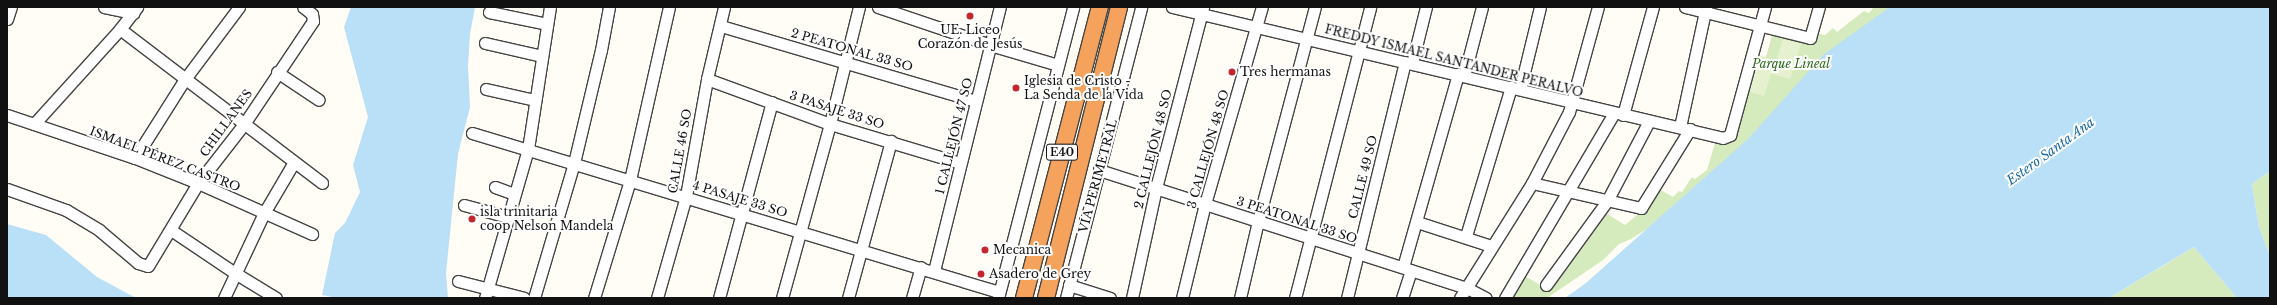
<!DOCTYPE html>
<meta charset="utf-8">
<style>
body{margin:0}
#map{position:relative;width:2277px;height:305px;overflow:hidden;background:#fffdf5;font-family:"Libre Baskerville",serif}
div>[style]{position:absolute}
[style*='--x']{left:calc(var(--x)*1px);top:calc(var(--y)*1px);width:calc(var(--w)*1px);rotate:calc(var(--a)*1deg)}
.green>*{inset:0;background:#d5ebbd}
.pitch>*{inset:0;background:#e6f2cf}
.water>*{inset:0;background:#b9e0f7}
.roads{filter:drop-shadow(1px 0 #444) drop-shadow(-1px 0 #444) drop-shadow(0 1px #444) drop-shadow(0 -1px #444)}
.minor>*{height:11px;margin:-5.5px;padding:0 5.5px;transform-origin:5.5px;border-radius:5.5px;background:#fff}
.highway>*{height:16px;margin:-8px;padding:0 8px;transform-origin:8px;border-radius:8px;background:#f5a25d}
.dots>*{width:11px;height:11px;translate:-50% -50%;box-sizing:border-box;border:2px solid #fff;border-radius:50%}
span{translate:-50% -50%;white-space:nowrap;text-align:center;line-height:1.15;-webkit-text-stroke:4px #fff;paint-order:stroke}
.shield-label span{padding:1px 3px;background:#fff;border:1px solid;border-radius:3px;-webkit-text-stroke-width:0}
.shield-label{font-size:11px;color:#111;font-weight:700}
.poi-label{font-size:12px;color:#111}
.left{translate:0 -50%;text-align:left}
.street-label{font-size:12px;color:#111}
.park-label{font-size:12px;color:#2f6b1f;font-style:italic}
.water-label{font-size:13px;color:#1768a6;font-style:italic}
.frame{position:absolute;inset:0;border:8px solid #111;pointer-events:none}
</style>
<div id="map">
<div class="green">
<div style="clip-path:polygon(1874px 7px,1889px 7px,1887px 12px,1661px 220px,1631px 239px,1619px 244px,1603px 260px,1547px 298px,1503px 298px,1523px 275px,1542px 286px,1604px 212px,1625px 225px,1642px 211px,1657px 188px,1673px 197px,1679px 191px,1682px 192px,1692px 177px,1695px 179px,1707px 170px,1715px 143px,1726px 144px,1730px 139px,1756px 55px,1766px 57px,1772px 35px,1812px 41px,1814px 33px,1825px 35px,1833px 28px,1837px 32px,1864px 11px,1869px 13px)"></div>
<div style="clip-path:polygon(2270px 171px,2270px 256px,2259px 227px,2252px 184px)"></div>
<div style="clip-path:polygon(2194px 247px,2237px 298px,2109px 298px,2168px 263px)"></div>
</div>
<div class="pitch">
<div style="clip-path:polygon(1783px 39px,1801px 44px,1790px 79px,1772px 74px)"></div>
<div style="clip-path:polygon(1757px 55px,1775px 61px,1764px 96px,1747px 91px)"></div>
</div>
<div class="water">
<div style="clip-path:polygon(351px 7px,475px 7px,470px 34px,468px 66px,470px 107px,458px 154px,446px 273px,448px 298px,337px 298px,322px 295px,335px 233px,345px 223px,360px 192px,353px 165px,368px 117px,344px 27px)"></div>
<div style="clip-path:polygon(1890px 7px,2270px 7px,2270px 171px,2252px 184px,2259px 227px,2270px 256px,2270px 298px,2237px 298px,2194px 247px,2109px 298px,1565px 298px,1586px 283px,1749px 138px,1824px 54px)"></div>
<div style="clip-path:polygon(7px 224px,46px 235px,97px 277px,136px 298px,7px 298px)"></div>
</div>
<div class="roads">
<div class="minor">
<div style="--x:104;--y:7;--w:30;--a:12"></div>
<div style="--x:878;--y:7;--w:118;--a:18.7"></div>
<div style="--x:990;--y:45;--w:71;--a:16.4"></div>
<div style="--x:1172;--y:7;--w:566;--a:13.37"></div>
<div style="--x:1723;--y:138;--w:8;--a:-23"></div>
<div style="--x:1730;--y:135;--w:133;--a:-74.7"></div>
<div style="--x:1685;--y:7;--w:129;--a:13.9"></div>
<div style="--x:1810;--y:38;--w:32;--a:-74"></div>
<div style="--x:489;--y:12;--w:59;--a:11.7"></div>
<div style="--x:7;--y:19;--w:13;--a:-72"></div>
<div style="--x:721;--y:26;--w:266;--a:16.4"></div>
<div style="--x:120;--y:29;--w:254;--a:37.3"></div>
<div style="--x:485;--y:43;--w:58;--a:12.8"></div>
<div style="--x:1412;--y:63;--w:58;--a:-76"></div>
<div style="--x:277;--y:72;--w:50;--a:33.7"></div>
<div style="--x:1464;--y:76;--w:71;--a:-75.4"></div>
<div style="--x:707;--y:79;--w:131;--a:20.1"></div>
<div style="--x:830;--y:124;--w:136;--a:16.7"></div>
<div style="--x:486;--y:89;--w:50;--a:12.7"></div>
<div style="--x:1520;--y:89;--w:84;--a:-76.3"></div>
<div style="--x:7;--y:115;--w:135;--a:18.6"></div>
<div style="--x:135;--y:158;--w:68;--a:21.6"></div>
<div style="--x:198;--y:183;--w:125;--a:24.1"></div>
<div style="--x:1623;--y:115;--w:112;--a:-74.5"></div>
<div style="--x:34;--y:124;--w:128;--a:-47.8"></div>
<div style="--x:120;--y:29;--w:28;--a:-52"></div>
<div style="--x:1680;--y:127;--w:123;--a:-77.8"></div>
<div style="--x:472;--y:133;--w:550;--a:16.79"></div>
<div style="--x:135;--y:158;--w:93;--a:-57.7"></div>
<div style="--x:185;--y:79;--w:90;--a:-53.1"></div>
<div style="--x:1099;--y:170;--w:386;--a:17.8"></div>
<div style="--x:1467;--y:288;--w:21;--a:28"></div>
<div style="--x:1532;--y:183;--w:112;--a:12.9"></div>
<div style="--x:1641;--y:208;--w:93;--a:-58.2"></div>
<div style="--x:495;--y:187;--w:20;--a:20"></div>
<div style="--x:7;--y:189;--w:63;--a:19.6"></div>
<div style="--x:66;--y:210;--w:39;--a:31"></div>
<div style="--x:99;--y:230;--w:51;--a:40.2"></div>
<div style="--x:138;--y:263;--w:10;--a:17"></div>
<div style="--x:148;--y:266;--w:97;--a:-58.9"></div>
<div style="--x:198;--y:183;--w:75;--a:-52.1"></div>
<div style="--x:244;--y:124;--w:124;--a:-56.2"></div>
<div style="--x:313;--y:21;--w:7;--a:-98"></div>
<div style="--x:312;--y:14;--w:11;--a:-142"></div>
<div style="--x:464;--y:205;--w:46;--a:15.3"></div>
<div style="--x:1417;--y:222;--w:78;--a:18"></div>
<div style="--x:171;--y:230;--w:77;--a:33.9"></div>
<div style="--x:235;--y:273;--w:48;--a:31.4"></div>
<div style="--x:1466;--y:236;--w:156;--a:-73.2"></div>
<div style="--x:1403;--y:267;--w:201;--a:-74.1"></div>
<div style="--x:934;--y:271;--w:272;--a:-76"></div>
<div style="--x:458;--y:281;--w:68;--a:14.4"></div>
<div style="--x:1069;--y:285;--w:43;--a:17.6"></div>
<div style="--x:1546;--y:285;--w:104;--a:-54"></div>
<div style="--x:1607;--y:201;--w:90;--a:-62.3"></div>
<div style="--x:224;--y:298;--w:94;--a:-64.8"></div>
<div style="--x:264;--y:213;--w:59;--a:-59.5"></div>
<div style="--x:485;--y:298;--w:155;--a:-73.9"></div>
<div style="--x:528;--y:149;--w:144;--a:-81.2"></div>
<div style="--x:534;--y:298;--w:141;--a:-73.5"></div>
<div style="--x:574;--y:163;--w:116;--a:-76.6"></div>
<div style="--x:601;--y:50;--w:44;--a:-79.5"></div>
<div style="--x:594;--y:298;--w:123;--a:-73"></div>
<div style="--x:630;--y:180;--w:177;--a:-77.3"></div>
<div style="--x:657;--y:298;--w:106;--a:-74.1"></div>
<div style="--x:686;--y:196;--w:119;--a:-79.8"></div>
<div style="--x:707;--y:79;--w:74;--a:-76.7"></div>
<div style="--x:719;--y:298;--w:203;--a:-74.9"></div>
<div style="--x:782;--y:298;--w:180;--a:-74.6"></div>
<div style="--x:830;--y:124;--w:121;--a:-76.1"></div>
<div style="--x:848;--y:298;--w:163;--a:-74.7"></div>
<div style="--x:912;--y:298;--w:32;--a:-74"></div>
<div style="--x:998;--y:298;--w:301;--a:-75.5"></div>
<div style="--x:1066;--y:298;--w:301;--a:-75.5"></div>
<div style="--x:1132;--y:298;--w:113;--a:-77.7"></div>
<div style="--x:1156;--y:188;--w:187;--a:-75.4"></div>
<div style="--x:1182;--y:298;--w:97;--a:-76.3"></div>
<div style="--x:1205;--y:204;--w:205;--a:-73.9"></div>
<div style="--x:1240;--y:298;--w:79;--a:-76.8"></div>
<div style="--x:1258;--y:221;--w:221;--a:-75.1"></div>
<div style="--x:1295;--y:298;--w:301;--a:-75.5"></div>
<div style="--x:1347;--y:298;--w:243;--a:-76.2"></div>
<div style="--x:1402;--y:298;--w:29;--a:-72"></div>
<div style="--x:1460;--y:298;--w:136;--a:-57.9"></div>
<div style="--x:1532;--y:183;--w:80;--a:-62.5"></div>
<div style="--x:1569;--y:112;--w:109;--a:-74.6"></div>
<div style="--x:1505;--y:298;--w:215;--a:-59.5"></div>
</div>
<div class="highway">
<div style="--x:1024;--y:298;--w:301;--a:-75.4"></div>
<div style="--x:1046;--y:298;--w:300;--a:-75.9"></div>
</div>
</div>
<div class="dots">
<div style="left:970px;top:16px;background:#c4262e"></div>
<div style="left:1232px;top:72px;background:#c4262e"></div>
<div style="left:1016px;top:88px;background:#c4262e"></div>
<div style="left:472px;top:219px;background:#c4262e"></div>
<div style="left:985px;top:250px;background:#c4262e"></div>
<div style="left:981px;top:274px;background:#c4262e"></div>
</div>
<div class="shield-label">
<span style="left:1062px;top:152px">E40</span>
</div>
<div class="poi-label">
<span style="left:970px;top:37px">UE. Liceo<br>Corazón de Jesús</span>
<span class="left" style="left:1240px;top:72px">Tres hermanas</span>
<span class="left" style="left:1024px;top:88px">Iglesia de Cristo -<br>La Senda de la Vida</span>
<span class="left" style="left:480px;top:219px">isla trinitaria<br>coop Nelson Mandela</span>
<span class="left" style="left:993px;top:250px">Mecanica</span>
<span class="left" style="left:989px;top:274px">Asadero de Grey</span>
</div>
<div class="street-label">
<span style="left:852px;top:50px;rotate:16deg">2 PEATONAL 33 SO</span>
<span style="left:1454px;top:61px;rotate:14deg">FREDDY ISMAEL SANTANDER PERALVO</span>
<span style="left:837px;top:110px;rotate:18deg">3 PASAJE 33 SO</span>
<span style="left:226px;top:123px;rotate:-54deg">CHILLANES</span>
<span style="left:954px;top:136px;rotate:-76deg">1 CALLEJÓN 47 SO</span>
<span style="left:1153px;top:149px;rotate:-76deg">2 CALLEJÓN 48 SO</span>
<span style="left:1208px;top:149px;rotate:-74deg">3 CALLEJÓN 48 SO</span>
<span style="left:680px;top:151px;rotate:-80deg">CALLE 46 SO</span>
<span style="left:165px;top:159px;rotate:21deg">ISMAEL PÉREZ CASTRO</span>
<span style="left:1098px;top:176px;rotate:-75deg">VÍA PERIMETRAL</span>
<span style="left:1363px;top:177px;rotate:-76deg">CALLE 49 SO</span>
<span style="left:740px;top:199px;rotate:17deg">4 PASAJE 33 SO</span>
<span style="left:1297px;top:220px;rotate:18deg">3 PEATONAL 33 SO</span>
</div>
<div class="park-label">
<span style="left:1791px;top:64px">Parque Lineal</span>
</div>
<div class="water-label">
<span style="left:2051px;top:152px;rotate:-36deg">Estero Santa Ana</span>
</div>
<div class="frame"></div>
</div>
